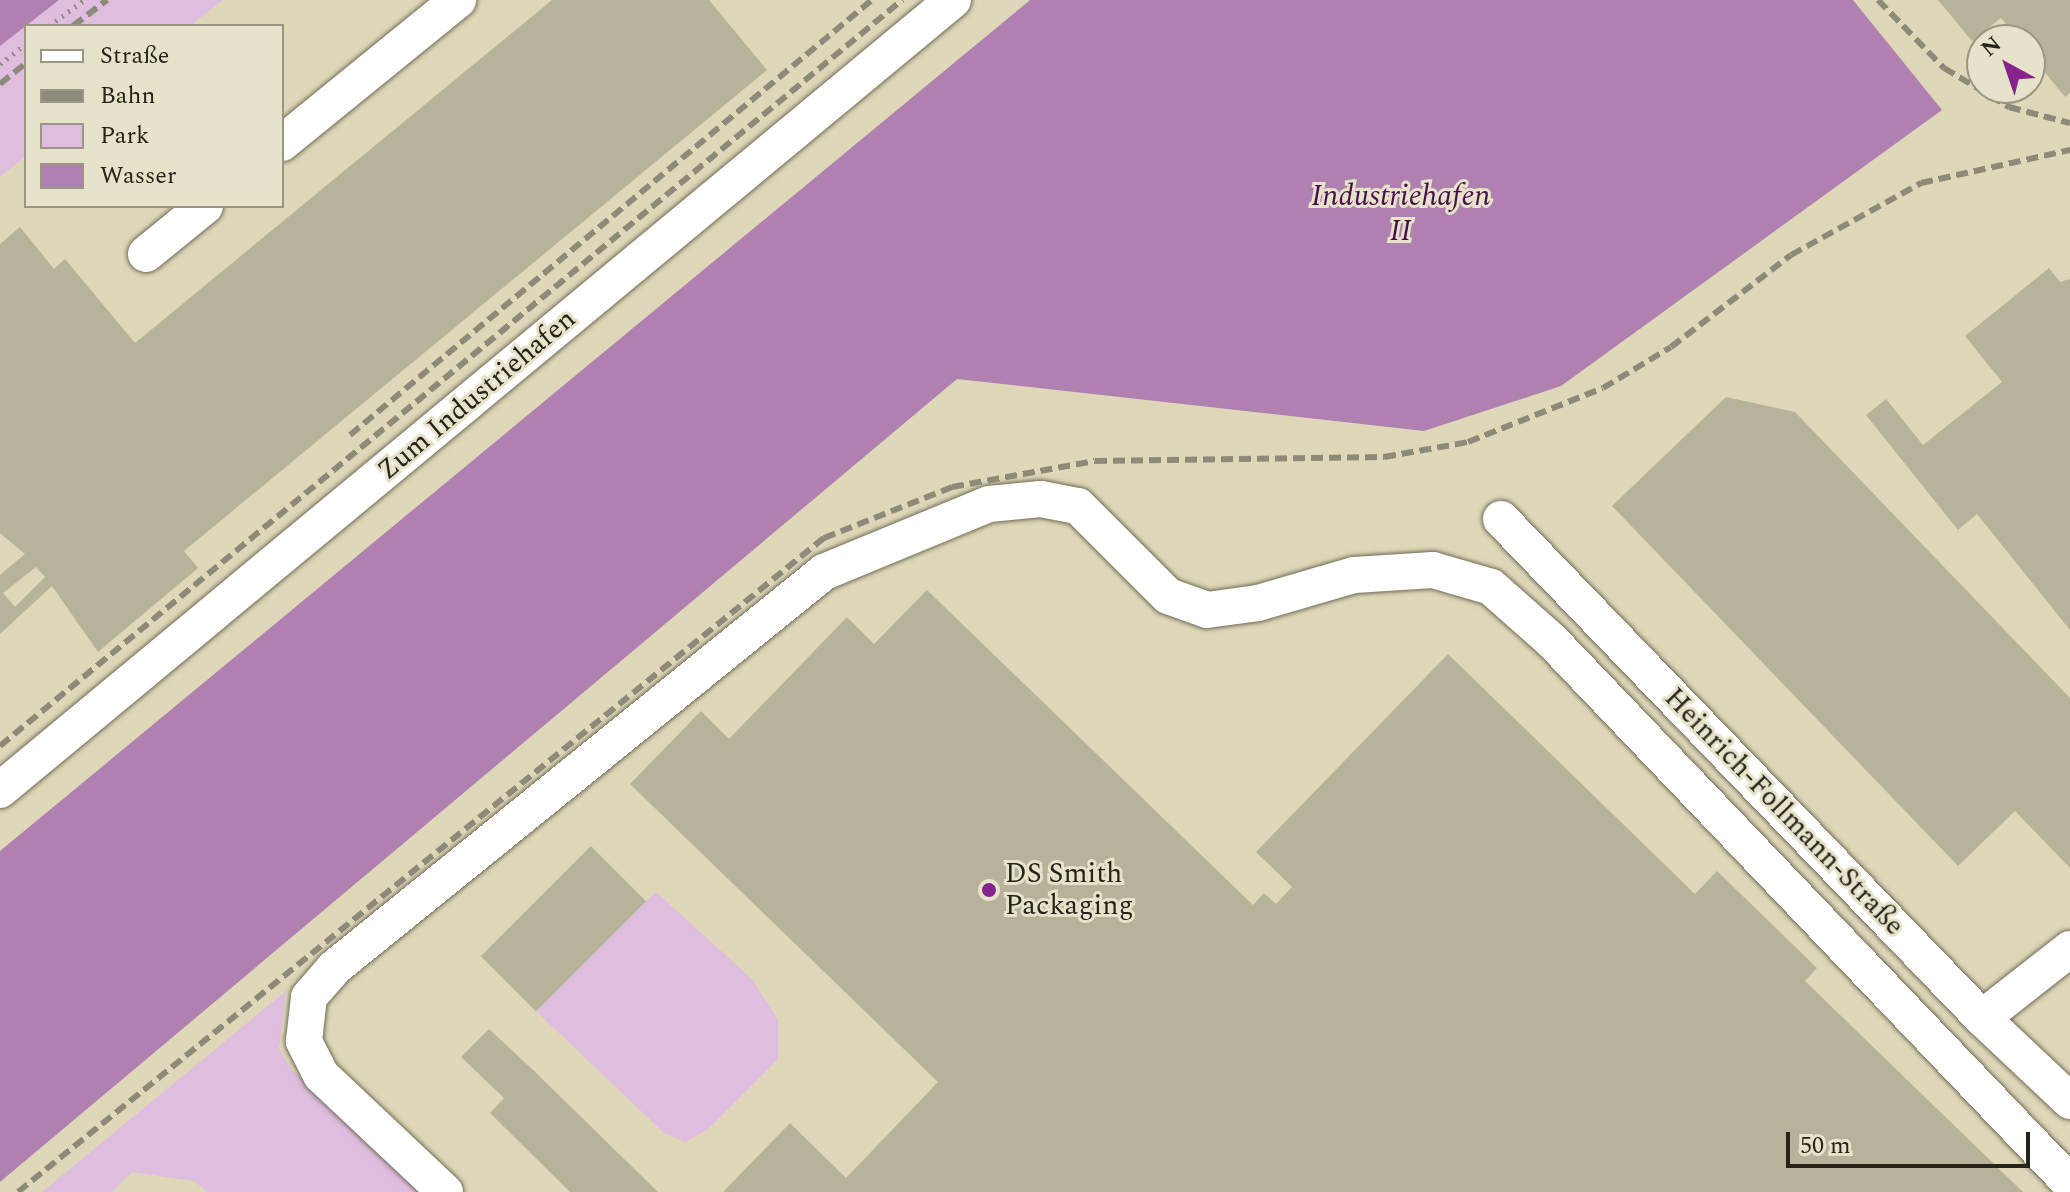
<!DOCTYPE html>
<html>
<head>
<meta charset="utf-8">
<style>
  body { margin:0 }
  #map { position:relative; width:2070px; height:1192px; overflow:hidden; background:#e7e2ca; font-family:Spectral,serif }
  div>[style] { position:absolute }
  .built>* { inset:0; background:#ded7b8 }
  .green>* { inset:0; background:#debddf }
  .water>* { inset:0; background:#af80b0 }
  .building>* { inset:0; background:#b7b39b; transform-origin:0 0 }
  .path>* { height:5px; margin-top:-2.5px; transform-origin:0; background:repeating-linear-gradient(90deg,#928f7d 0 2px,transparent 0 8px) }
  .roads { filter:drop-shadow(0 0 2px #716c57) drop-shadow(0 0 2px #716c57) }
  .minor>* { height:36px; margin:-18px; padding:0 18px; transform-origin:18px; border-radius:18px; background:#fff }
  .rail>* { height:6px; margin-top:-3px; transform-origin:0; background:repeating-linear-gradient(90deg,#8e8a79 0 12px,transparent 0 18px) }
  .dots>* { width:22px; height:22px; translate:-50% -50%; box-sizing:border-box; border:4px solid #e7e2ca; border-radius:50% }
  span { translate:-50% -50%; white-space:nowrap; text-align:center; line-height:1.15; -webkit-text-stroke:6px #e7e2ca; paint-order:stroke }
  .street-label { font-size:28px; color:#25231a }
  .poi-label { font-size:28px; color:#25231a }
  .left { translate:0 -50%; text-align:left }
  .water-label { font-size:30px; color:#490f4c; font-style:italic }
  .legend { position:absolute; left:24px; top:24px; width:260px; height:184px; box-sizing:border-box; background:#e7e2ca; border:2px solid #999684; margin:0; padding:10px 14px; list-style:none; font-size:24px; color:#25231a }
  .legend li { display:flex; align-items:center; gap:16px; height:40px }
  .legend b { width:40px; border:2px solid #999684 }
  .north { position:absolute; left:1966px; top:24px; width:80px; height:80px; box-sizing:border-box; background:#e7e2ca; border:2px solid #999684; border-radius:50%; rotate:320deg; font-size:22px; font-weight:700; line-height:32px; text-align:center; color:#25231a }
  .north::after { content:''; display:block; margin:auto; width:28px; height:36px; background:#86238c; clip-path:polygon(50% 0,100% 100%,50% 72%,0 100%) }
  .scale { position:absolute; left:1786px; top:1132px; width:244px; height:36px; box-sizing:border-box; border:4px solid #25231a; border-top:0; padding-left:10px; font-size:24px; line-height:28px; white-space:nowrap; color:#25231a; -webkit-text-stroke:6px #e7e2ca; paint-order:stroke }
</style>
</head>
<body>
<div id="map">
  <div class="built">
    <div style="clip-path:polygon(223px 0,1030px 0,0 851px,0 177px,26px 156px,26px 206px,282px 206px,282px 26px,190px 26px)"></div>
    <div style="clip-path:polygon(evenodd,1853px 0,2070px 0,2070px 1192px,0 1192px,0 1182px,957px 379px,1424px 431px,1941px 110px,1853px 0,1982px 40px,2030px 40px,2030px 88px,1982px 88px,1982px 40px)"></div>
  </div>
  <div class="green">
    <div style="clip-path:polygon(56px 0,223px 0,190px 26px,26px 26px,26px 156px,0 177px,0 44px)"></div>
    <div style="clip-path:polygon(656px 892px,752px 979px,778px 1020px,778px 1059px,707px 1130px,685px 1142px,663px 1132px,536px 1011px)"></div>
    <div style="clip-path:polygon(286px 991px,279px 1048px,291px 1069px,421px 1192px,208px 1192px,194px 1181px,132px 1172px,112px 1192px,42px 1192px)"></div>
  </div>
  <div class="water">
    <div style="clip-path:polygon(0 0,59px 0,0 46px)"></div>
    <div style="clip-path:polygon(1030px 0,1853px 0,1942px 110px,1561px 386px,1424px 431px,957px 379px,0 1182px,0 851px)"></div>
  </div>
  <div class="building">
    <div style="clip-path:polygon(evenodd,552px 0,709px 0,767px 70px,184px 551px,198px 568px,98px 652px,52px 586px,0 634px,0 575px,25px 554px,0 533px,0 244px,20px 227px,54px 269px,65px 259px,135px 343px,552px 0,36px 567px,45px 577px,15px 607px,3px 593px,36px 567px)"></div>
    <div style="clip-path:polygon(1938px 0,2070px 0,2070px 93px,2065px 97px,2030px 54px,2030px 40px,2019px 40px,2001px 18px,1972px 41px)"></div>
    <div style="clip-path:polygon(2049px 268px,2060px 282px,2070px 279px,2070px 630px,1977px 514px,1958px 530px,1866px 415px,1886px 399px,1923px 445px,2002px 382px,1965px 336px)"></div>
    <div style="clip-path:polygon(1726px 397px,1795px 412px,2070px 698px,2070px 868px,2015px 811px,1958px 866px,1612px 506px)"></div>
    <div style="clip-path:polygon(927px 590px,1253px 905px,1264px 893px,1276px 904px,1292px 887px,1256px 852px,1448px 654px,1695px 894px,1717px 871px,1817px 968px,1805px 981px,2023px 1192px,723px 1192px,790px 1123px,846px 1178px,938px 1082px,630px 784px,701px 711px,729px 739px,847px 617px,874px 644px)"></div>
    <div style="left:591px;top:846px;width:78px;height:156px;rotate:45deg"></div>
    <div style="clip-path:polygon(489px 1029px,532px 1069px,658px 1192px,570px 1192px,490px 1113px,504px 1098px,461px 1057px)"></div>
  </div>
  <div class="path">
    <div style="left:49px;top:26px;width:44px;rotate:-36.6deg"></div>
    <div style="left:0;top:64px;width:33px;rotate:-38deg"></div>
  </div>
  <div class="roads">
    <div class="minor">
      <div style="left:282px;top:143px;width:227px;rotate:-39.1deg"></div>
      <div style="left:146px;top:254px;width:76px;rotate:-39.1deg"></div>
      <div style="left:1501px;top:519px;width:693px;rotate:46.05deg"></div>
      <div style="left:1982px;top:1018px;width:121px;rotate:43.3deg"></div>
      <div style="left:0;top:790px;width:1238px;rotate:-39.66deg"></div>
      <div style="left:1982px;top:1018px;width:112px;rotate:-38.1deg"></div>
      <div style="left:445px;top:1192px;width:170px;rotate:-136.7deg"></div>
      <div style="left:321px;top:1075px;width:38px;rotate:-117deg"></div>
      <div style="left:304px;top:1041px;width:44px;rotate:-83.5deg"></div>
      <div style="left:309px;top:997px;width:38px;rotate:-49deg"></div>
      <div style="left:334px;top:968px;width:630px;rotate:-38.94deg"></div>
      <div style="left:824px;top:572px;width:178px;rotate:-22.4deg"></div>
      <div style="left:989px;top:504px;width:52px;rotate:-5.5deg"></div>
      <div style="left:1041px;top:499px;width:38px;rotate:11deg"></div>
      <div style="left:1078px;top:506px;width:127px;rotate:45deg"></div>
      <div style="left:1168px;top:596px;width:41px;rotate:19.7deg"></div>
      <div style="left:1207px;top:610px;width:51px;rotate:-7.8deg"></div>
      <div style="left:1258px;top:603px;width:100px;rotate:-16.3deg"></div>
      <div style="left:1354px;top:575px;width:79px;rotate:-3.6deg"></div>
      <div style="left:1433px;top:570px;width:60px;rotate:16.3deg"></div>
      <div style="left:1491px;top:587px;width:81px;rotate:41.5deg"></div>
      <div style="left:1552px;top:641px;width:750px;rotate:46.3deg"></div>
    </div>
  </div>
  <div class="rail">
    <div style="left:1878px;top:0;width:95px;rotate:45.9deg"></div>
    <div style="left:1944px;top:68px;width:76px;rotate:31deg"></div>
    <div style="left:2009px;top:107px;width:63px;rotate:14.7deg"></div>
    <div style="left:73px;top:26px;width:43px;rotate:-37.4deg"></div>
    <div style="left:0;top:84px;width:33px;rotate:-39deg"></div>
    <div style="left:350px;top:435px;width:679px;rotate:-39.81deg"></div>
    <div style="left:0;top:746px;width:1171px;rotate:-39.59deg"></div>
    <div style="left:18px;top:1192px;width:1038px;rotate:-39.06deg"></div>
    <div style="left:824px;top:538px;width:138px;rotate:-21.7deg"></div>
    <div style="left:952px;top:487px;width:145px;rotate:-10.3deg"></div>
    <div style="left:1095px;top:461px;width:289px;rotate:-0.8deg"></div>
    <div style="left:1384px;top:457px;width:85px;rotate:-10.1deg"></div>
    <div style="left:1468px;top:442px;width:145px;rotate:-21.8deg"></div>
    <div style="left:1603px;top:388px;width:79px;rotate:-31.1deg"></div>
    <div style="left:1671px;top:347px;width:151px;rotate:-37.5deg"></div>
    <div style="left:1791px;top:255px;width:149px;rotate:-29deg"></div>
    <div style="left:1921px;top:183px;width:153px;rotate:-12.5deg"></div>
  </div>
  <div class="dots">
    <div style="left:989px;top:890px;background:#86238c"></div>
  </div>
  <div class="street-label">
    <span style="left:477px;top:395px;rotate:-40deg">Zum Industriehafen</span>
    <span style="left:1784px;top:812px;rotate:46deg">Heinrich-Follmann-Straße</span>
  </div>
  <div class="poi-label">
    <span class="left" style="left:1005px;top:890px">DS Smith<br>Packaging</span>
  </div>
  <div class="water-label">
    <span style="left:1401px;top:213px">Industriehafen<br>II</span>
  </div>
  <ul class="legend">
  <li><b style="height:10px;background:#fff"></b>Straße</li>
  <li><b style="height:10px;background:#8e8a79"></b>Bahn</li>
  <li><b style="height:22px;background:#debddf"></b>Park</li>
  <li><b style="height:22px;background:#af80b0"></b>Wasser</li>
  </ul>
  <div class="north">N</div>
  <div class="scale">50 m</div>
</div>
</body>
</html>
